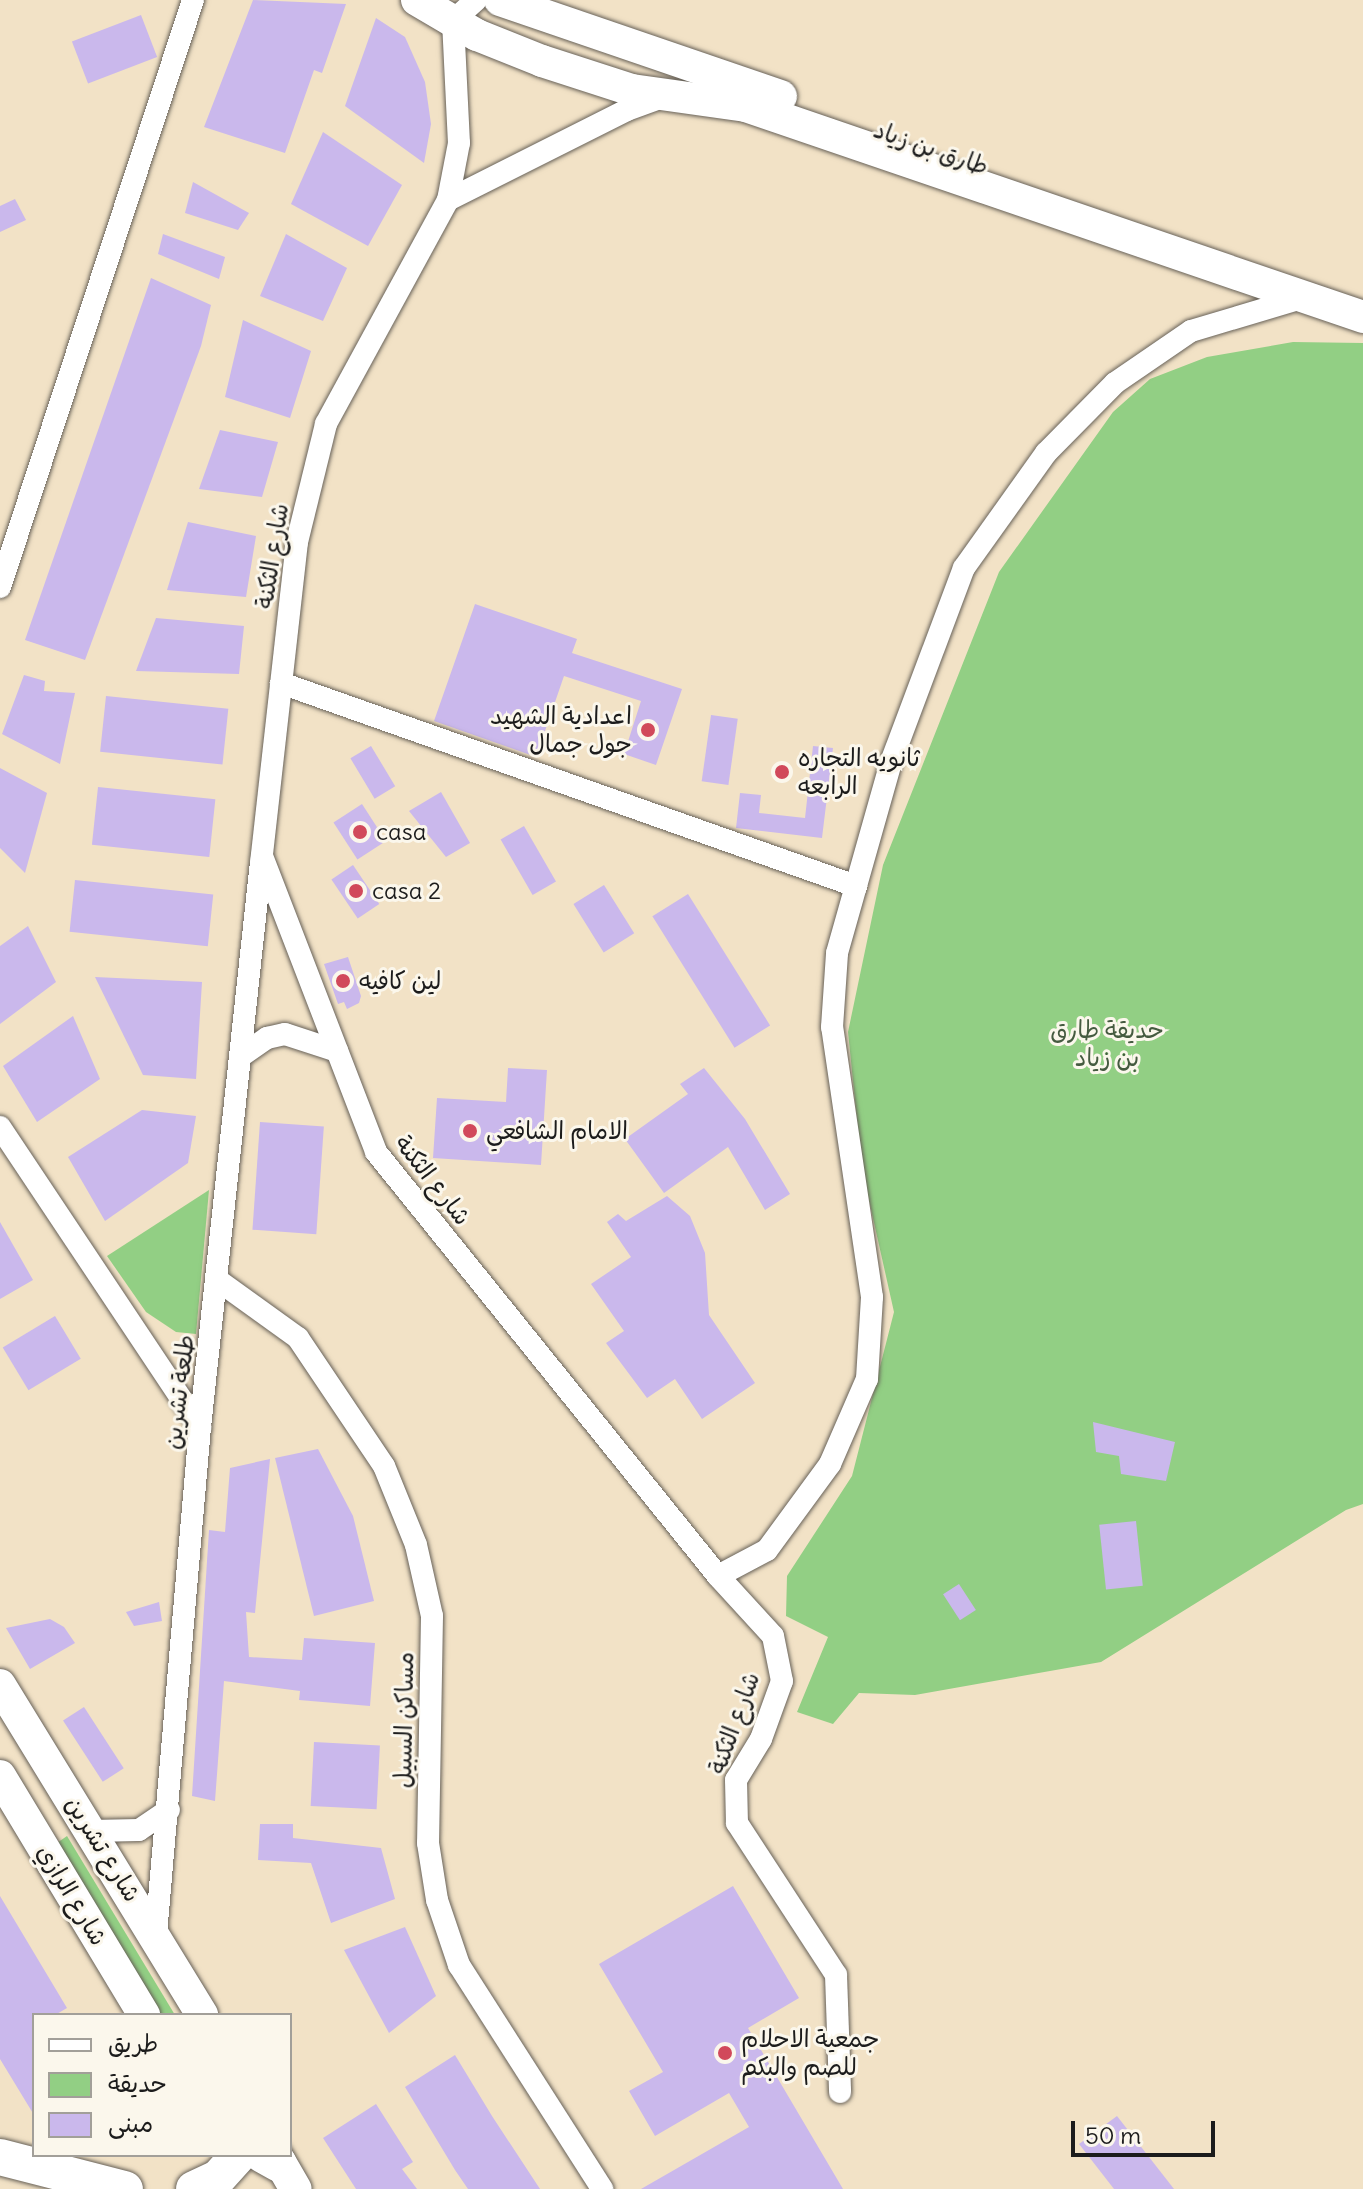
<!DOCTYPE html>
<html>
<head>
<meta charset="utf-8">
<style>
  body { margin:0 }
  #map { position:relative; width:1363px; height:2189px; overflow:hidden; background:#f2e2c6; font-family:Delius,"Playpen Sans Arabic",sans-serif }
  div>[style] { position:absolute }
  .green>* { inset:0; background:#92cf84 }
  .building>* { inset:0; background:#cab8ec; transform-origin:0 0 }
  .roads { filter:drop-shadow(0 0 2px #676158) drop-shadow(0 0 2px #676158) }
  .street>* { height:22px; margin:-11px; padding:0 11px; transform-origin:11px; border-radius:11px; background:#fff }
  .secondary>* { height:32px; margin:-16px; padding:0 16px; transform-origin:16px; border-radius:16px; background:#fff }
  .primary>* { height:36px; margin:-18px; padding:0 18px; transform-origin:18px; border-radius:18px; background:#fff }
  .dots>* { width:22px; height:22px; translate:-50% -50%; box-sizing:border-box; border:4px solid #fbf7ec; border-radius:50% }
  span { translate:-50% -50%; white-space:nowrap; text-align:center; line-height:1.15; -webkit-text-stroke:6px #fbf7ec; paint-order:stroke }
  .street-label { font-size:24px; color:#1c1c1c }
  .poi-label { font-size:24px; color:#1c1c1c }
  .right { translate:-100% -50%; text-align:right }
  .left { translate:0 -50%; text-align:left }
  .park-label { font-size:24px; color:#455b40 }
  .legend { position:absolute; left:32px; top:2013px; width:260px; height:144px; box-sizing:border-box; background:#fbf7ec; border:2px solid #a29f99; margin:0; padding:10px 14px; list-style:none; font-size:24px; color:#1c1c1c }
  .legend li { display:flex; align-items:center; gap:16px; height:40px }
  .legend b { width:40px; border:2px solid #a29f99 }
  .scale { position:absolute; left:1071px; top:2121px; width:144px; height:36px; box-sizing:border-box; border:4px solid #1c1c1c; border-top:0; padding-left:10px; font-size:24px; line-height:28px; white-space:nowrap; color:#1c1c1c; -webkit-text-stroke:6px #fbf7ec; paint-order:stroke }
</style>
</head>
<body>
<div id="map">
  <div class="green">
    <div style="clip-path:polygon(1293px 342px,1363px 343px,1363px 1504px,1346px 1510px,1101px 1662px,915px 1695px,859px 1693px,833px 1724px,797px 1712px,828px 1637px,786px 1616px,787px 1576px,852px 1476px,894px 1312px,862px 1169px,848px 1032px,883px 865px,999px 572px,1113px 412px,1150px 379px,1207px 357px)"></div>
    <div style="clip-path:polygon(209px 1190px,196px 1334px,176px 1332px,146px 1312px,107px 1256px)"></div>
    <div style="clip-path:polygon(67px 1836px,175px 2015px,159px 2015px,54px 1845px)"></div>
  </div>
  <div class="building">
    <div style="clip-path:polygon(253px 0,346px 4px,322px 73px,314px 70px,285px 153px,204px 127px)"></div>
    <div style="left:141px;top:15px;width:45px;height:74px;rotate:69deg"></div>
    <div style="clip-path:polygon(376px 18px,405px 37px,425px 82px,431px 124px,424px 163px,345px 106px)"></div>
    <div style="clip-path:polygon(323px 132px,402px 185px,368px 246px,291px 204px)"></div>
    <div style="clip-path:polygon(193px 182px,249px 213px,238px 230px,185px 213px)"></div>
    <div style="clip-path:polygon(15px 199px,26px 220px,0 232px,0 206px)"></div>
    <div style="clip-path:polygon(163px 234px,225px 257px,219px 279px,158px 254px)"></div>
    <div style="clip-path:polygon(286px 234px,347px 268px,323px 321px,260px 296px)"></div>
    <div style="clip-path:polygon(151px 278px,211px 305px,201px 346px,85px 660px,25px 640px)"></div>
    <div style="clip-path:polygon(243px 320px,311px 351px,290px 418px,225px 397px)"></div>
    <div style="clip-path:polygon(220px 430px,278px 442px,262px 497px,199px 489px)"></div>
    <div style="clip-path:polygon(188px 522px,256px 536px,246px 597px,167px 590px)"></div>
    <div style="clip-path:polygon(475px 604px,577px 639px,572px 653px,682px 689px,656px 765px,624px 754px,641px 701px,564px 676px,536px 757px,434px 721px)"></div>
    <div style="clip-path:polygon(156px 618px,244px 626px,239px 674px,136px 671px)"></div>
    <div style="clip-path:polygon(24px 675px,45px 681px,44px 691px,75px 693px,60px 764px,2px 734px)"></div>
    <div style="left:106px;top:696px;width:123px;height:56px;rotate:6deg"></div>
    <div style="left:711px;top:715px;width:27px;height:67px;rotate:8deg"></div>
    <div style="left:371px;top:746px;width:47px;height:24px;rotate:59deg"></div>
    <div style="clip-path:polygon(813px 746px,833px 748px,822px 838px,736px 828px,740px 793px,761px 795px,759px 813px,805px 818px)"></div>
    <div style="clip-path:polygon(0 768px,47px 793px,25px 873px,0 848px)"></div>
    <div style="left:98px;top:787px;width:118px;height:58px;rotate:6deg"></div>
    <div style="clip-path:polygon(441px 792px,470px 843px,446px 857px,409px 811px)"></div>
    <div style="left:362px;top:804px;width:44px;height:34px;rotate:57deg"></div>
    <div style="left:524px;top:826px;width:64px;height:27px;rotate:60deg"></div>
    <div style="left:353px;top:865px;width:47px;height:26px;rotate:56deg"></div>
    <div style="left:75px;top:880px;width:139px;height:52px;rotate:6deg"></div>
    <div style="left:604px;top:885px;width:57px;height:36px;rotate:58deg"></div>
    <div style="left:688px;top:894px;width:155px;height:42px;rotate:58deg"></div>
    <div style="clip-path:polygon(28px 926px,56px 982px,0 1024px,0 946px)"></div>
    <div style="clip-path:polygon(348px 957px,361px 996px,359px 1003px,347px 1009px,344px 1002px,338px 1004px,324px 964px)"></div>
    <div style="clip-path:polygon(95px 977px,202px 982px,196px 1079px,143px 1075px)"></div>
    <div style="clip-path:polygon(73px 1016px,100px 1079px,37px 1122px,3px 1066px)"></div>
    <div style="clip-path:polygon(508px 1068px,547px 1070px,541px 1165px,433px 1158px,437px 1098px,506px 1102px)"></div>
    <div style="clip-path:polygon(704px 1068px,745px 1119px,790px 1194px,765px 1210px,728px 1147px,664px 1193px,625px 1139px,688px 1094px,680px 1084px)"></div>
    <div style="clip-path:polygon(142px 1110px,196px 1116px,188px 1163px,105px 1221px,68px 1157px)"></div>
    <div style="left:260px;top:1122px;width:64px;height:108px;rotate:4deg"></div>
    <div style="clip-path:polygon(667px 1196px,690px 1216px,705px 1253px,709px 1315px,755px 1383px,702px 1419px,675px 1379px,647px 1398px,606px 1343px,624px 1331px,591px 1284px,631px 1257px,607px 1222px,618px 1214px,626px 1221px)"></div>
    <div style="clip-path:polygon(0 1222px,33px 1280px,0 1299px)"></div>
    <div style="left:55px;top:1316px;width:50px;height:61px;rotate:59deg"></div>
    <div style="clip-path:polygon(1093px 1422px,1175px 1442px,1166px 1481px,1121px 1474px,1119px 1456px,1096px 1452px)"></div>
    <div style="clip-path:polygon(318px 1449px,353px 1516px,374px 1601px,314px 1616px,275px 1458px)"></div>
    <div style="clip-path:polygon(270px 1459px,255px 1613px,246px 1612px,249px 1657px,302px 1660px,304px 1638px,375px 1643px,370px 1706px,299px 1700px,300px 1691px,224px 1681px,215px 1801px,192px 1796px,209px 1530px,225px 1532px,230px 1468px)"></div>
    <div style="left:1136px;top:1521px;width:65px;height:37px;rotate:84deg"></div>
    <div style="left:959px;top:1584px;width:31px;height:19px;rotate:57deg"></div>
    <div style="clip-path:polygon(159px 1602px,162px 1621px,134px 1626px,126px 1612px)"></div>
    <div style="clip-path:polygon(50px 1619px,64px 1627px,75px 1643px,30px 1669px,6px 1628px)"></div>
    <div style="left:84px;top:1707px;width:73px;height:25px;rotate:57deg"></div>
    <div style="left:314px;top:1742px;width:66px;height:64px;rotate:3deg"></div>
    <div style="clip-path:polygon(260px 1824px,293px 1824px,293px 1838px,381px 1848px,395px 1899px,331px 1923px,311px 1863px,258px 1860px)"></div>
    <div style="clip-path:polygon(733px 1886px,799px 1998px,748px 2028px,843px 2189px,641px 2189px,749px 2127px,729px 2093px,655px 2136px,629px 2091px,663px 2072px,599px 1964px)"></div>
    <div style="clip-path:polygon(0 1896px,67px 2008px,55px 2015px,34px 2015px,34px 2115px,0 2059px)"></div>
    <div style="clip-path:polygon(405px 1927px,436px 1996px,389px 2033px,344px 1950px)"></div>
    <div style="clip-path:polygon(455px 2055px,492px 2116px,540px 2189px,468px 2189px,455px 2170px,405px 2087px)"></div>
    <div style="clip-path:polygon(376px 2104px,413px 2162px,402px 2169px,417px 2189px,356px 2189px,323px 2138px)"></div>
    <div style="clip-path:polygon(1117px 2116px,1174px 2189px,1114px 2189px,1079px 2144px)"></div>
  </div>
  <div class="roads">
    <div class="street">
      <div style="left:476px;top:0;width:31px;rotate:138deg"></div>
      <div style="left:453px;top:21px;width:122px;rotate:87.2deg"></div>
      <div style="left:459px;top:143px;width:58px;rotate:100.9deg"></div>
      <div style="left:448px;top:200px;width:255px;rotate:118.6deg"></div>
      <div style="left:326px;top:424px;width:122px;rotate:103.8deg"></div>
      <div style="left:297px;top:542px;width:316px;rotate:96.4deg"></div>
      <div style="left:262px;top:856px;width:317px;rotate:68.9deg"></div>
      <div style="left:376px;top:1152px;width:545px;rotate:51.11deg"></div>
      <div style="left:718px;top:1576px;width:81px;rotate:47.5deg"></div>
      <div style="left:773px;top:1636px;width:46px;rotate:78.7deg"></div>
      <div style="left:782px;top:1681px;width:62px;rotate:109.9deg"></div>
      <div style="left:761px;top:1739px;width:48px;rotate:121.4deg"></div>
      <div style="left:736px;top:1780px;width:43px;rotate:88.7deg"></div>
      <div style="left:737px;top:1823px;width:181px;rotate:56.9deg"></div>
      <div style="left:836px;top:1975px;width:117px;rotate:88deg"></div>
      <div style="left:448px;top:200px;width:200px;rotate:-26.7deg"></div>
      <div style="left:627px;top:110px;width:38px;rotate:-20deg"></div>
      <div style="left:0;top:587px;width:618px;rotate:-71.8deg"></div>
      <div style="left:281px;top:683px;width:610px;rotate:19.45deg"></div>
      <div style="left:241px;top:1056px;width:32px;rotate:-35deg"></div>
      <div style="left:267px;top:1038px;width:18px;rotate:-13deg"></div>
      <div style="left:285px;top:1034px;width:55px;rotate:18.1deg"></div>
      <div style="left:0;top:1127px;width:361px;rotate:56.3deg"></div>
      <div style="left:219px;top:1281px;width:97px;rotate:35.8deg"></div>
      <div style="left:298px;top:1338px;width:154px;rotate:56.1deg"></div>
      <div style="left:384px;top:1466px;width:85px;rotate:67.9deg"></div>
      <div style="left:416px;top:1545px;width:73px;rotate:77.3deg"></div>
      <div style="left:432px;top:1616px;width:227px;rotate:91deg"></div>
      <div style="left:428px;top:1843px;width:58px;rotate:81deg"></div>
      <div style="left:437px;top:1900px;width:69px;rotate:71.3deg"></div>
      <div style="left:459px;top:1965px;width:266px;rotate:57.4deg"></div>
      <div style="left:718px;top:1576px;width:55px;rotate:-28deg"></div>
      <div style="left:767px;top:1550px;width:107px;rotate:-53.8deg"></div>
      <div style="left:830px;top:1464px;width:93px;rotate:-66.5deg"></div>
      <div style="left:867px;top:1379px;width:82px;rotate:-86.5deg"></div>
      <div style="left:872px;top:1297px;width:273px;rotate:-98.4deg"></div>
      <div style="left:832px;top:1027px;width:74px;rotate:-86.1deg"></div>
      <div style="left:837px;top:953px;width:198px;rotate:-74.2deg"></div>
      <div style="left:891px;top:762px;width:207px;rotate:-69.4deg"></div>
      <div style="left:964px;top:568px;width:141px;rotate:-54.5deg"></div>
      <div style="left:1046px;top:453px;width:98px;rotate:-45.4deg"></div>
      <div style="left:1115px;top:383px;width:92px;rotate:-34.4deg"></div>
      <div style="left:1191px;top:331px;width:119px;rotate:-16.6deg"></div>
      <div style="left:91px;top:1831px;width:48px;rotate:-1.2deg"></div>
      <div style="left:139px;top:1830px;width:36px;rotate:-34deg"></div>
      <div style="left:156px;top:1934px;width:509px;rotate:-85.04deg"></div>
      <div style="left:200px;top:1427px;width:568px;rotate:-83.84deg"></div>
    </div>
    <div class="secondary">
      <div style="left:417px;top:0;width:69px;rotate:30.3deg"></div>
      <div style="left:477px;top:35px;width:70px;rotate:21.8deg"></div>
      <div style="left:542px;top:61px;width:95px;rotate:17.9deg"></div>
      <div style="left:632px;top:90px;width:115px;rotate:8deg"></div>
      <div style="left:746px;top:106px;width:652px;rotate:18.88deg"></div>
      <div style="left:500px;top:0;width:297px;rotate:18.9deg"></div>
      <div style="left:0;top:1685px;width:387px;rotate:58.5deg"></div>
      <div style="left:0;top:1776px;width:279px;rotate:58.9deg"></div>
      <div style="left:276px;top:2155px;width:39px;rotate:60deg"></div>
    </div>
    <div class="primary">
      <div style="left:263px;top:2155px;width:18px;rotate:29deg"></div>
      <div style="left:0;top:2157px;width:129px;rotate:14.4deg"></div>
      <div style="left:194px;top:2189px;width:26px;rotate:-25deg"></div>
      <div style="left:218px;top:2178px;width:31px;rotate:-48deg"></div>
    </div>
  </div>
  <div class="dots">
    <div style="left:648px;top:730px;background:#d1495b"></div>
    <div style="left:782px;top:772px;background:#d1495b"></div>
    <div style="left:360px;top:832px;background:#d1495b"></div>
    <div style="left:356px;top:891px;background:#d1495b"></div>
    <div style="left:343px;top:981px;background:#d1495b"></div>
    <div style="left:470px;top:1131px;background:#d1495b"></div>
    <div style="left:725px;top:2053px;background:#d1495b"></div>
  </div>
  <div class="street-label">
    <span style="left:931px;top:148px;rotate:19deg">طارق بن زياد</span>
    <span style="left:272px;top:556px;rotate:-81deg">شارع الثكنة</span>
    <span style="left:433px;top:1180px;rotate:52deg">شارع الثكنة</span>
    <span style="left:179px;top:1392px;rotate:-83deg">طلعة تشرين</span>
    <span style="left:404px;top:1720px;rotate:-89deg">مساكن السبيل</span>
    <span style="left:734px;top:1723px;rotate:-70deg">شارع الثكنة</span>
    <span style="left:103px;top:1849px;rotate:58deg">شارع تشرين</span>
    <span style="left:72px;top:1895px;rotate:59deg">شارع الرازي</span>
  </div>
  <div class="poi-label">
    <span class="right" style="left:632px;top:730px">اعدادية الشهيد<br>جول جمال</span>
    <span class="left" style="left:798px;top:772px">ثانويه التجاره<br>الرابعه</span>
    <span class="left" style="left:376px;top:832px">casa</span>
    <span class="left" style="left:372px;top:891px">casa 2</span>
    <span class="left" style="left:359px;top:981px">لين كافيه</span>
    <span class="left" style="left:486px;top:1131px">الامام الشافعي</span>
    <span class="left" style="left:741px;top:2053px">جمعية الاحلام<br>للصم والبكم</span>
  </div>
  <div class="park-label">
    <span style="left:1107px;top:1044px">حديقة طارق<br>بن زياد</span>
  </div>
  <ul class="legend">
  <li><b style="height:10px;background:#fff"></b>طريق</li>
  <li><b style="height:22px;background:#92cf84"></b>حديقة</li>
  <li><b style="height:22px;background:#cab8ec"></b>مبنى</li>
  </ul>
  <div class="scale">50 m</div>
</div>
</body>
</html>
